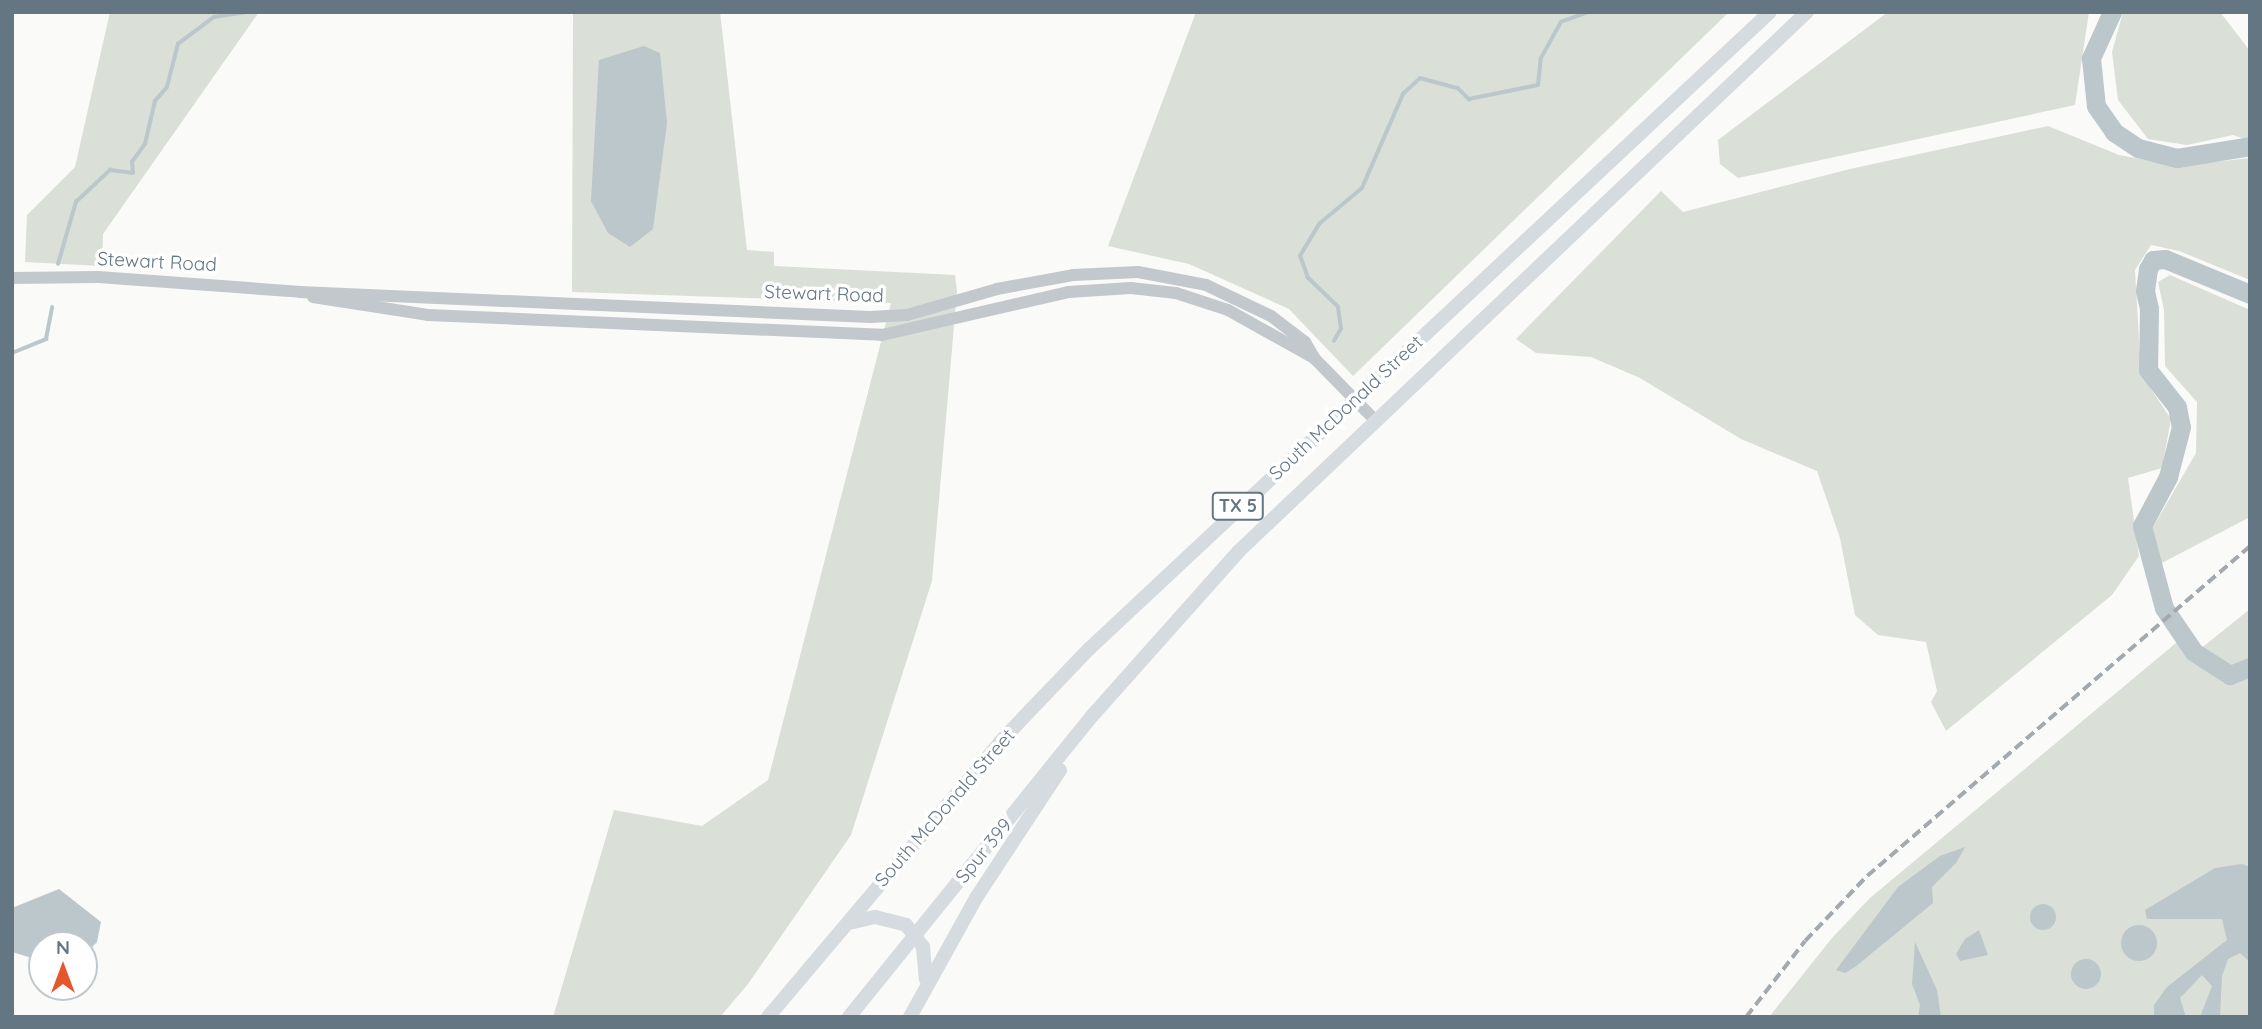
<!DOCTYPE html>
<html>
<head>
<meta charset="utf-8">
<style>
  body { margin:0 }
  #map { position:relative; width:2262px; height:1029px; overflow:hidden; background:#fafaf8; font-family:Quicksand,sans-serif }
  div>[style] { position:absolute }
  .green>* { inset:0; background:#dadfd7 }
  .water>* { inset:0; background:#bbc7cb }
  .round { border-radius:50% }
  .stream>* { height:3.5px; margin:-1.75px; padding:0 1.75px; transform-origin:1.75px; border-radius:1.75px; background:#bbc7cb }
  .river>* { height:19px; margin:-9.5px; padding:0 9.5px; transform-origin:9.5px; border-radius:9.5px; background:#bbc7cb }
  .minor>* { height:12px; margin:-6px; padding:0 6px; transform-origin:6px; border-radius:6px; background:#c3c8cc }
  .major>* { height:14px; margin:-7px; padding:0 7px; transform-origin:7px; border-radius:7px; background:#d6dbdf }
  .rail>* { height:3.5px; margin-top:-1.75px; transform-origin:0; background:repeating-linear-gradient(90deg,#a2aab0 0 10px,transparent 0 15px) }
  span { translate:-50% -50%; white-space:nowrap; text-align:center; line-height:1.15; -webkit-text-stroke:7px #fff; paint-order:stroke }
  .shield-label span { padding:2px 5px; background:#fff; border:2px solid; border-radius:5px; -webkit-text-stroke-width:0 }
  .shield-label { font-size:18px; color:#657683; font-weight:700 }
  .street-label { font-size:19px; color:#657683 }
  .frame { position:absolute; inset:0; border:14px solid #657683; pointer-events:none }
  .north { position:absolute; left:28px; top:931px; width:70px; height:70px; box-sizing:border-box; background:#fff; border:2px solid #c1c8cd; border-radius:50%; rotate:0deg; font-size:19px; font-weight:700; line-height:28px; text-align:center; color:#657683 }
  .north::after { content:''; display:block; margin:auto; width:24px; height:32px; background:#e4572e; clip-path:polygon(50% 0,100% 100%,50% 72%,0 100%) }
</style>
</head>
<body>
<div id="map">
  <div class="green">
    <div style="clip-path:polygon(110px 12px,259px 12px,103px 234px,102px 266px,25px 262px,27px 215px,75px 167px)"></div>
    <div style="clip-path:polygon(573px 12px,720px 12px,747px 250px,774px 252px,774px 266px,955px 275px,957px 291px,932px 581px,851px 835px,748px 984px,720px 1017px,553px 1017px,614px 810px,702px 826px,768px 780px,891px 303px,572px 292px)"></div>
    <div style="clip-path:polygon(1196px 12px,1729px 12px,1353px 376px,1289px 309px,1189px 264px,1108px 246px)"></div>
    <div style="clip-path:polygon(1888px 12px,2089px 12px,2075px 105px,1738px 178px,1720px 164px,1718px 140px)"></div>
    <div style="clip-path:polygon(2123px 12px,2220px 12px,2250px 51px,2250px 141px,2233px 135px,2187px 145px,2148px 139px,2118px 100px,2112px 52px)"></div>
    <div style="clip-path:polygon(2048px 126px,2119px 155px,2178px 166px,2250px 158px,2250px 280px,2179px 251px,2151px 245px,2135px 270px,2141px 374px,2171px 419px,2162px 468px,2128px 478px,2139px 556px,2112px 595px,1946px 731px,1931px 702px,1937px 691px,1926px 642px,1878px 635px,1855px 615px,1840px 538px,1817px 471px,1741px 439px,1640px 378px,1591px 357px,1536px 353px,1516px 339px,1661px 191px,1683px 212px,1850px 169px)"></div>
    <div style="clip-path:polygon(2170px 275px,2250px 310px,2250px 517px,2158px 565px,2152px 529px,2196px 453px,2197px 402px,2165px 366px,2164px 310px,2158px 282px)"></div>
    <div style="clip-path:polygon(2250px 609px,2250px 1017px,1769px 1017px,1832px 938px,1870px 898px,2182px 638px,2194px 654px)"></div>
  </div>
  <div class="water">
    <div style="clip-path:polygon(644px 46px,660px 53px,667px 123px,653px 229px,630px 247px,608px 233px,591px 201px,599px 60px)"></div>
    <div style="clip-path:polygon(1965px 847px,1956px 863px,1932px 887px,1933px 903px,1855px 967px,1845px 973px,1836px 970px,1898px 887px,1940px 856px)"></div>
    <div style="clip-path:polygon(2242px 864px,2250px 867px,2250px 1017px,2249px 961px,2240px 953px,2228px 959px,2222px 976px,2220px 1017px,2200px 1017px,2212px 986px,2202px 975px,2180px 998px,2186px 1017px,2154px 1017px,2154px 1005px,2167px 987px,2227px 940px,2222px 919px,2147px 919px,2145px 910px,2215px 868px)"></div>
    <div style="clip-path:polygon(59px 889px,101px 922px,97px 942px,84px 955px,84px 945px,42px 945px,42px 961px,12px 952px,12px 908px)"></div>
    <div class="round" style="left:2030px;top:904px;width:26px;height:26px"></div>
    <div class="round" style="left:2121px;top:925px;width:36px;height:36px"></div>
    <div style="clip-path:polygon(1979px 930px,1988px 955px,1960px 961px,1956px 954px,1965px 939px)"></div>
    <div style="clip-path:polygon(1915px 942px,1937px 990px,1941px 1017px,1918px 1017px,1920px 1005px,1912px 984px)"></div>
    <div class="round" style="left:2071px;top:959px;width:30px;height:30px"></div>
  </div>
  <div class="stream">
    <div style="left:58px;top:264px;width:65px;rotate:-73.8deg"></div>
    <div style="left:76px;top:202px;width:47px;rotate:-43.3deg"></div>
    <div style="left:110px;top:170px;width:23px;rotate:7deg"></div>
    <div style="left:133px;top:173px;width:11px;rotate:-95deg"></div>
    <div style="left:132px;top:162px;width:22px;rotate:-54deg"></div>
    <div style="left:145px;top:144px;width:44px;rotate:-76.9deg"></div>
    <div style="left:155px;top:101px;width:18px;rotate:-49deg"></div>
    <div style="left:167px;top:87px;width:44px;rotate:-75.7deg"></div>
    <div style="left:178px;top:44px;width:45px;rotate:-36.9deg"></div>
    <div style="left:214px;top:17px;width:32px;rotate:-9deg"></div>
    <div style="left:1334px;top:341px;width:14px;rotate:-60deg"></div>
    <div style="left:1341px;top:329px;width:22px;rotate:-98deg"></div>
    <div style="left:1338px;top:307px;width:42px;rotate:-136deg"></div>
    <div style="left:1308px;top:278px;width:23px;rotate:-110deg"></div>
    <div style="left:1300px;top:256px;width:37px;rotate:-59deg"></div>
    <div style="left:1319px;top:224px;width:56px;rotate:-39.9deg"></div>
    <div style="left:1362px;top:188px;width:103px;rotate:-66.4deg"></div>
    <div style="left:1403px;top:94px;width:23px;rotate:-43deg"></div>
    <div style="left:1420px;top:78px;width:39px;rotate:15deg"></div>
    <div style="left:1458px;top:88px;width:16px;rotate:45deg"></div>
    <div style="left:1469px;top:99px;width:70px;rotate:-11.5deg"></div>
    <div style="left:1538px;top:85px;width:27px;rotate:-84deg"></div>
    <div style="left:1541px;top:58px;width:41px;rotate:-60.9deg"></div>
    <div style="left:1561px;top:22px;width:29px;rotate:-20deg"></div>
    <div style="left:12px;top:353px;width:37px;rotate:-22deg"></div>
    <div style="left:46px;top:339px;width:32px;rotate:-79deg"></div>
  </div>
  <div class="river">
    <div style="left:2112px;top:12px;width:51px;rotate:114.5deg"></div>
    <div style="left:2091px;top:58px;width:48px;rotate:84.1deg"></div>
    <div style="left:2096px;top:106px;width:32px;rotate:55deg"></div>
    <div style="left:2114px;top:132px;width:29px;rotate:34deg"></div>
    <div style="left:2138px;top:148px;width:40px;rotate:14.4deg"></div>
    <div style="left:2177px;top:158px;width:74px;rotate:-9.3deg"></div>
    <div style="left:2250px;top:294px;width:92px;rotate:-157.6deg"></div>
    <div style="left:2165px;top:259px;width:12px;rotate:175deg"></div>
    <div style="left:2153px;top:260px;width:10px;rotate:119deg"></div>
    <div style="left:2148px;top:269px;width:22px;rotate:98deg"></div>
    <div style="left:2145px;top:291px;width:18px;rotate:77deg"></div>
    <div style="left:2149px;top:309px;width:61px;rotate:90.9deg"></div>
    <div style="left:2148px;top:370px;width:47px;rotate:51.9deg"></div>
    <div style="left:2177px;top:407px;width:20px;rotate:79deg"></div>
    <div style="left:2181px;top:427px;width:52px;rotate:104.6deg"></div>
    <div style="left:2168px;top:477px;width:55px;rotate:118deg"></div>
    <div style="left:2142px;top:526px;width:85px;rotate:75deg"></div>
    <div style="left:2164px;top:608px;width:53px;rotate:55.7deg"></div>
    <div style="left:2194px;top:652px;width:43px;rotate:32.6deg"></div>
    <div style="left:2230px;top:675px;width:22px;rotate:-22deg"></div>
  </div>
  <div class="minor">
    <div style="left:12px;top:278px;width:86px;rotate:-0.7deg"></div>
    <div style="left:98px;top:277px;width:203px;rotate:4.2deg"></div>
    <div style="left:300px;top:292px;width:571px;rotate:2.51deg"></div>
    <div style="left:870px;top:317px;width:37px;rotate:-3deg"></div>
    <div style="left:907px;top:315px;width:94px;rotate:-16.1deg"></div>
    <div style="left:997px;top:289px;width:77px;rotate:-10.4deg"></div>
    <div style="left:1073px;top:275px;width:65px;rotate:-2.6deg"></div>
    <div style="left:1138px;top:272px;width:69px;rotate:10.8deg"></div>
    <div style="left:1206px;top:285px;width:72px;rotate:25.5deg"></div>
    <div style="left:1271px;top:316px;width:43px;rotate:37.4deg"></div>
    <div style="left:1305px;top:342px;width:20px;rotate:60deg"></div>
    <div style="left:1315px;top:359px;width:86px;rotate:45.5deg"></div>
    <div style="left:313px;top:297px;width:116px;rotate:8.9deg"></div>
    <div style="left:428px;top:315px;width:454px;rotate:2.5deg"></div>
    <div style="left:882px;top:335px;width:191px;rotate:-13deg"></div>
    <div style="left:1068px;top:292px;width:63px;rotate:-3.6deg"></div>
    <div style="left:1131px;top:288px;width:45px;rotate:6.3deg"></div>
    <div style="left:1176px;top:293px;width:55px;rotate:18.1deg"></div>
    <div style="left:1228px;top:310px;width:98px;rotate:29.2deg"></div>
  </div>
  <div class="major">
    <div style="left:849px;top:923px;width:27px;rotate:-13deg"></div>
    <div style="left:875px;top:917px;width:32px;rotate:14deg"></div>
    <div style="left:906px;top:925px;width:28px;rotate:52deg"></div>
    <div style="left:923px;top:947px;width:32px;rotate:85deg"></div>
    <div style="left:768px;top:1017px;width:360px;rotate:-49.8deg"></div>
    <div style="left:1000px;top:742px;width:129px;rotate:-46.3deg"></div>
    <div style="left:1089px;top:649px;width:932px;rotate:-43.09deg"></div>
    <div style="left:849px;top:1017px;width:387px;rotate:-51.1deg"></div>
    <div style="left:1092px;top:716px;width:221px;rotate:-48.3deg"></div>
    <div style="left:1239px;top:551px;width:783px;rotate:-43.5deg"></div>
    <div style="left:910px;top:1017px;width:136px;rotate:-61deg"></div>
    <div style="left:976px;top:898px;width:153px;rotate:-56.7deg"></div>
  </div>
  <div class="rail">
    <div style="left:1746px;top:1017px;width:96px;rotate:-52.2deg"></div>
    <div style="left:1805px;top:941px;width:90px;rotate:-46.4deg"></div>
    <div style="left:1867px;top:876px;width:506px;rotate:-40.75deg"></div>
  </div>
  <div class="shield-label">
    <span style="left:1238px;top:506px">TX 5</span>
  </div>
  <div class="street-label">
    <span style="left:157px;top:262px;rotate:3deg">Stewart Road</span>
    <span style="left:824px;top:294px;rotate:2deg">Stewart Road</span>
    <span style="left:1346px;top:408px;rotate:-43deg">South McDonald Street</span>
    <span style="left:945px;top:808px;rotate:-49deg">South McDonald Street</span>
    <span style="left:984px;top:851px;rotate:-51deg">Spur 399</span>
  </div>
  <div class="frame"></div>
  <div class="north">N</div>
</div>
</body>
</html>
